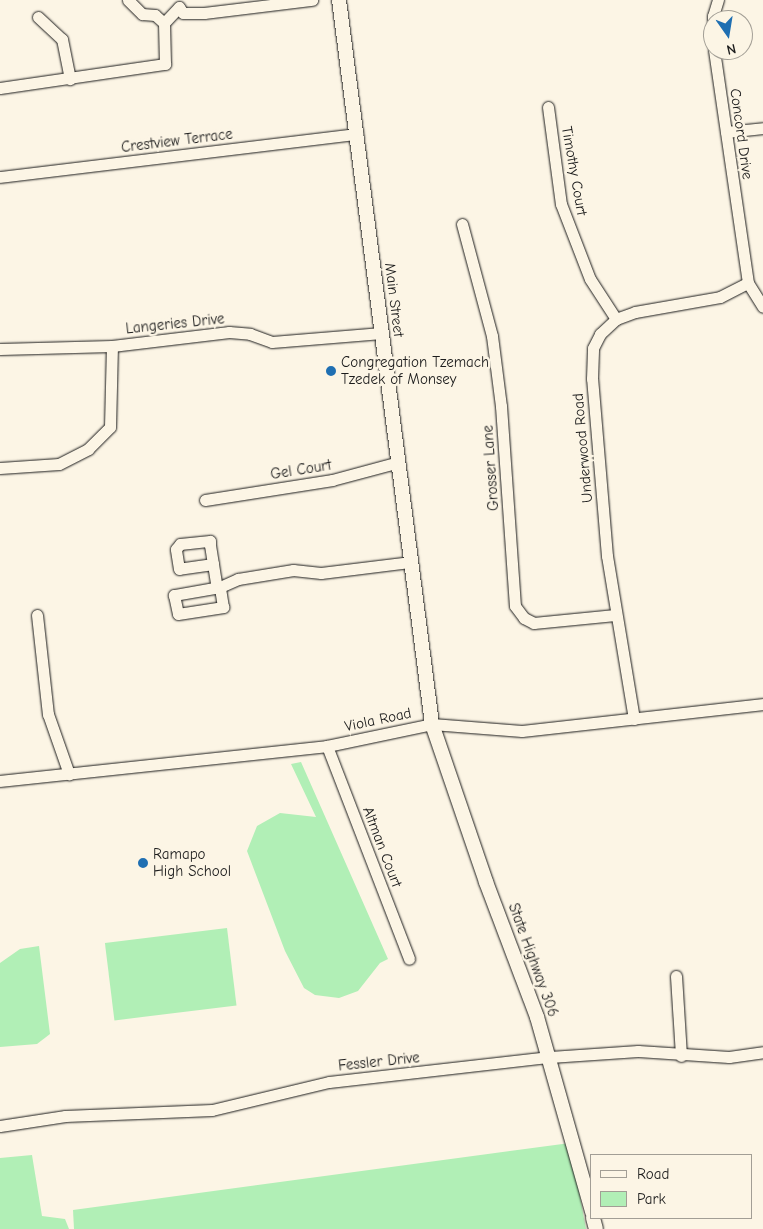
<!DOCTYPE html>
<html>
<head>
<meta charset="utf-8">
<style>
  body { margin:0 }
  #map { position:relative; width:763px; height:1229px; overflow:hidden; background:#fcf5e5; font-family:"Comic Neue",sans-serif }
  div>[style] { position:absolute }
  .green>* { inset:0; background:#b1efb6; transform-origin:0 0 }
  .roads { filter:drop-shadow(0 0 1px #1c1c1c) drop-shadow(0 0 1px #1c1c1c) }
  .minor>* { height:11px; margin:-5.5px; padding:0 5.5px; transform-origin:5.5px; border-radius:5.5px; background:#fcf5e5 }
  .major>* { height:14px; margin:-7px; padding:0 7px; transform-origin:7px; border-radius:7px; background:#fcf5e5 }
  .dots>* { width:14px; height:14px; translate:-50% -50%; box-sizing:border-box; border:2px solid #fcf5e5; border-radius:50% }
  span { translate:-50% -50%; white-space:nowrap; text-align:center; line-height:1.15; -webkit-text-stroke:5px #fcf5e5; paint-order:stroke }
  .street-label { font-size:15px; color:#1c1c1c }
  .poi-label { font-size:15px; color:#1c1c1c }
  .left { translate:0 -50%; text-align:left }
  .legend { position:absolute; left:590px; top:1154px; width:162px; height:65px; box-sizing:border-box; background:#fcf5e5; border:1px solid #a29e95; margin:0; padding:6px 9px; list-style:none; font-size:15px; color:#1c1c1c }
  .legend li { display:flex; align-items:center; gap:10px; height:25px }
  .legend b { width:25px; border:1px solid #a29e95 }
  .north { position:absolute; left:703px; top:10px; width:50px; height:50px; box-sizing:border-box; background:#fcf5e5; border:1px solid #a29e95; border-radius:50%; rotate:167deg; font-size:14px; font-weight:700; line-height:20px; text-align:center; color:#1c1c1c }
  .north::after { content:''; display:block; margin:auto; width:18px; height:22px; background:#1f6fb2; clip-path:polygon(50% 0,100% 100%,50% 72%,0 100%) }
</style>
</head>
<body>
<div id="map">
  <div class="green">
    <div style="clip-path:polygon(301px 762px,388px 959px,380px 963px,358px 991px,339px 998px,315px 995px,304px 988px,285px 951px,247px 851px,257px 826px,280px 813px,316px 817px,291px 764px)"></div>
    <div style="left:227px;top:928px;width:78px;height:123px;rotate:83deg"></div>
    <div style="clip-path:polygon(39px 946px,50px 1034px,37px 1044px,0 1047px,0 963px,20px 949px)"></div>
    <div style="clip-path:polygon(570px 1143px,586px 1229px,74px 1229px,73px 1210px)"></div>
    <div style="clip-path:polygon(32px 1155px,42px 1216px,65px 1219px,69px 1229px,0 1229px,0 1158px)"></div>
  </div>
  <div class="roads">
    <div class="minor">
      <div style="left:128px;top:0;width:20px;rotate:45deg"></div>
      <div style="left:142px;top:14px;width:13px;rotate:4deg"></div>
      <div style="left:155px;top:15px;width:12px;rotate:42deg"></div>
      <div style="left:38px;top:17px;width:33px;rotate:43deg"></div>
      <div style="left:62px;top:39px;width:41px;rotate:78.7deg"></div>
      <div style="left:713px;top:44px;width:28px;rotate:-90deg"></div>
      <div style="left:713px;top:16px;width:17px;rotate:-73deg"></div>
      <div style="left:714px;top:50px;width:235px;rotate:81.7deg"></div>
      <div style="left:748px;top:283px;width:28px;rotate:58deg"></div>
      <div style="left:0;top:88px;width:167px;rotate:-8.3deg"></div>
      <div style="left:165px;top:64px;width:41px;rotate:-91.4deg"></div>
      <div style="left:164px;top:23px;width:22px;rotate:-47deg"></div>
      <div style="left:179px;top:7px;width:7px;rotate:56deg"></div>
      <div style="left:183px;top:13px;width:21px"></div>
      <div style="left:204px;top:13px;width:109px;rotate:-6.9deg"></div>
      <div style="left:548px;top:107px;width:98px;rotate:82.4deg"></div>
      <div style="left:561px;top:204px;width:80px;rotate:68.9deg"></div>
      <div style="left:590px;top:279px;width:48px;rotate:57deg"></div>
      <div style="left:726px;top:132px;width:37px;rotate:-6deg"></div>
      <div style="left:0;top:177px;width:360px;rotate:-6.9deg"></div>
      <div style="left:462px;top:224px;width:116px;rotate:75deg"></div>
      <div style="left:492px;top:336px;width:71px;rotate:82.7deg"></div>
      <div style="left:501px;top:406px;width:200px;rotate:86deg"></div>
      <div style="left:515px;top:606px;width:15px;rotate:53deg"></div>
      <div style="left:524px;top:618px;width:11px;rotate:27deg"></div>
      <div style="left:534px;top:623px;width:81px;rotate:-5.6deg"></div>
      <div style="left:0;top:349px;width:112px;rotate:-1.5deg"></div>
      <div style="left:112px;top:346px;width:118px;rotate:-6.8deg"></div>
      <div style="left:229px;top:332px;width:21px;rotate:5deg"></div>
      <div style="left:250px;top:334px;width:23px;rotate:20deg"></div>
      <div style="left:272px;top:342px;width:110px;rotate:-4.7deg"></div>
      <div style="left:0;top:468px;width:59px;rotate:-3.9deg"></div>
      <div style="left:59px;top:464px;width:33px;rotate:-27deg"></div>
      <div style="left:88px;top:449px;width:31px;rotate:-45deg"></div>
      <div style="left:110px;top:427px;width:81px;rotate:-88.6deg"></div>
      <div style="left:205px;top:500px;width:129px;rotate:-8.9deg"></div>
      <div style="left:332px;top:480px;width:69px;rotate:-15deg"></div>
      <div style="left:213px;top:564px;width:34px;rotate:172deg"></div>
      <div style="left:179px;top:569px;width:20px;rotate:-99deg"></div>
      <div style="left:176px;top:549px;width:6px;rotate:-51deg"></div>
      <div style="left:180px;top:544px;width:30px;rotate:-6deg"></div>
      <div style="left:210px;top:541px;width:4px;rotate:90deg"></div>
      <div style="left:210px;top:545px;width:19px;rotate:81deg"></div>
      <div style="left:213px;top:564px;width:24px;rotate:81deg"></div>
      <div style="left:220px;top:587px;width:47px;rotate:170.1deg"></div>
      <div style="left:174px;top:595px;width:19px;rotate:78deg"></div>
      <div style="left:178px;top:614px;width:46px;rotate:-8.8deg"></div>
      <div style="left:223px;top:607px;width:20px;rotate:-99deg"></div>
      <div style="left:220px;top:587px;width:20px;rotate:-24deg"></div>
      <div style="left:238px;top:579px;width:56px;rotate:-9.3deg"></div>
      <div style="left:293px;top:570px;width:28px;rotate:6deg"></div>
      <div style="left:321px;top:573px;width:91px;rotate:-7deg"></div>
      <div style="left:37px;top:615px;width:100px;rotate:83.7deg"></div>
      <div style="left:48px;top:714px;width:64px;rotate:70.7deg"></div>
      <div style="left:634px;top:719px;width:165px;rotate:-99.4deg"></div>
      <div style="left:607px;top:556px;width:178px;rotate:-94.8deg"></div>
      <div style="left:592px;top:379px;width:31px;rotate:-88deg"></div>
      <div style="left:593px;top:348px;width:16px;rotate:-63deg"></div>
      <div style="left:600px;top:334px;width:22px;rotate:-43deg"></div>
      <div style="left:616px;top:319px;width:20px;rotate:-20deg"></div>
      <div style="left:635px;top:312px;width:86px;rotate:-10deg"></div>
      <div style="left:720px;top:297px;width:31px;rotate:-27deg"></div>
      <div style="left:327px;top:746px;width:228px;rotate:68.9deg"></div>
      <div style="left:0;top:781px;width:329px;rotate:-6.1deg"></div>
      <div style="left:327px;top:746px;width:107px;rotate:-11.8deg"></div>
      <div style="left:432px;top:724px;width:90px;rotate:4.4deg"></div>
      <div style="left:522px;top:731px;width:243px;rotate:-6.4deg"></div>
      <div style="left:676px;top:976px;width:80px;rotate:86.4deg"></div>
      <div style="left:0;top:1126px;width:66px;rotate:-8.7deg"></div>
      <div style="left:65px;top:1116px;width:147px;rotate:-2.3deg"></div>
      <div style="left:212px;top:1110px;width:120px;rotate:-13.5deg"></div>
      <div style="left:329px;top:1082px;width:222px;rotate:-6.5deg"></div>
      <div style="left:550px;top:1057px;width:88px;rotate:-3.9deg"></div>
      <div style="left:638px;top:1051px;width:91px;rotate:3.8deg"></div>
      <div style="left:729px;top:1057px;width:34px;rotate:-8deg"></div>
    </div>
    <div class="major">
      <div style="left:339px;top:0;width:730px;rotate:82.68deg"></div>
      <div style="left:432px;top:724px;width:167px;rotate:71.1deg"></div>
      <div style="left:486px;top:882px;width:144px;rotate:69.3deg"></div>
      <div style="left:537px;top:1017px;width:203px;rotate:74.2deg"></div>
      <div style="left:593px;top:1218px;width:11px;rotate:75deg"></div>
    </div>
  </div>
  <div class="dots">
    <div style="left:331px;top:371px;background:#1f6fb2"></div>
    <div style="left:143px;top:863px;background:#1f6fb2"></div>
  </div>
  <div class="street-label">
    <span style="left:741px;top:134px;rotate:82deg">Concord Drive</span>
    <span style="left:177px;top:141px;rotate:-7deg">Crestview Terrace</span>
    <span style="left:574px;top:171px;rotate:80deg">Timothy Court</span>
    <span style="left:394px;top:300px;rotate:83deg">Main Street</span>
    <span style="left:175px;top:324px;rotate:-6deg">Langeries Drive</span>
    <span style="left:583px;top:448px;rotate:-95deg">Underwood Road</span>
    <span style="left:491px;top:468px;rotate:-94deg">Grosser Lane</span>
    <span style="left:301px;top:470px;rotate:-9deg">Gel Court</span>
    <span style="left:378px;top:720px;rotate:-12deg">Viola Road</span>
    <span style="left:382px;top:847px;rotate:69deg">Altman Court</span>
    <span style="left:533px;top:960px;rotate:70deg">State Highway 306</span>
    <span style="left:379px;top:1062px;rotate:-6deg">Fessler Drive</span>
  </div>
  <div class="poi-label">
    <span class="left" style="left:341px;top:371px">Congregation Tzemach<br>Tzedek of Monsey</span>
    <span class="left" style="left:153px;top:863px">Ramapo<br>High School</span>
  </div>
  <ul class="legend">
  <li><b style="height:6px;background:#fcf5e5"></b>Road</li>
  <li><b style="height:14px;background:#b1efb6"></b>Park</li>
  </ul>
  <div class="north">N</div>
</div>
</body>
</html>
